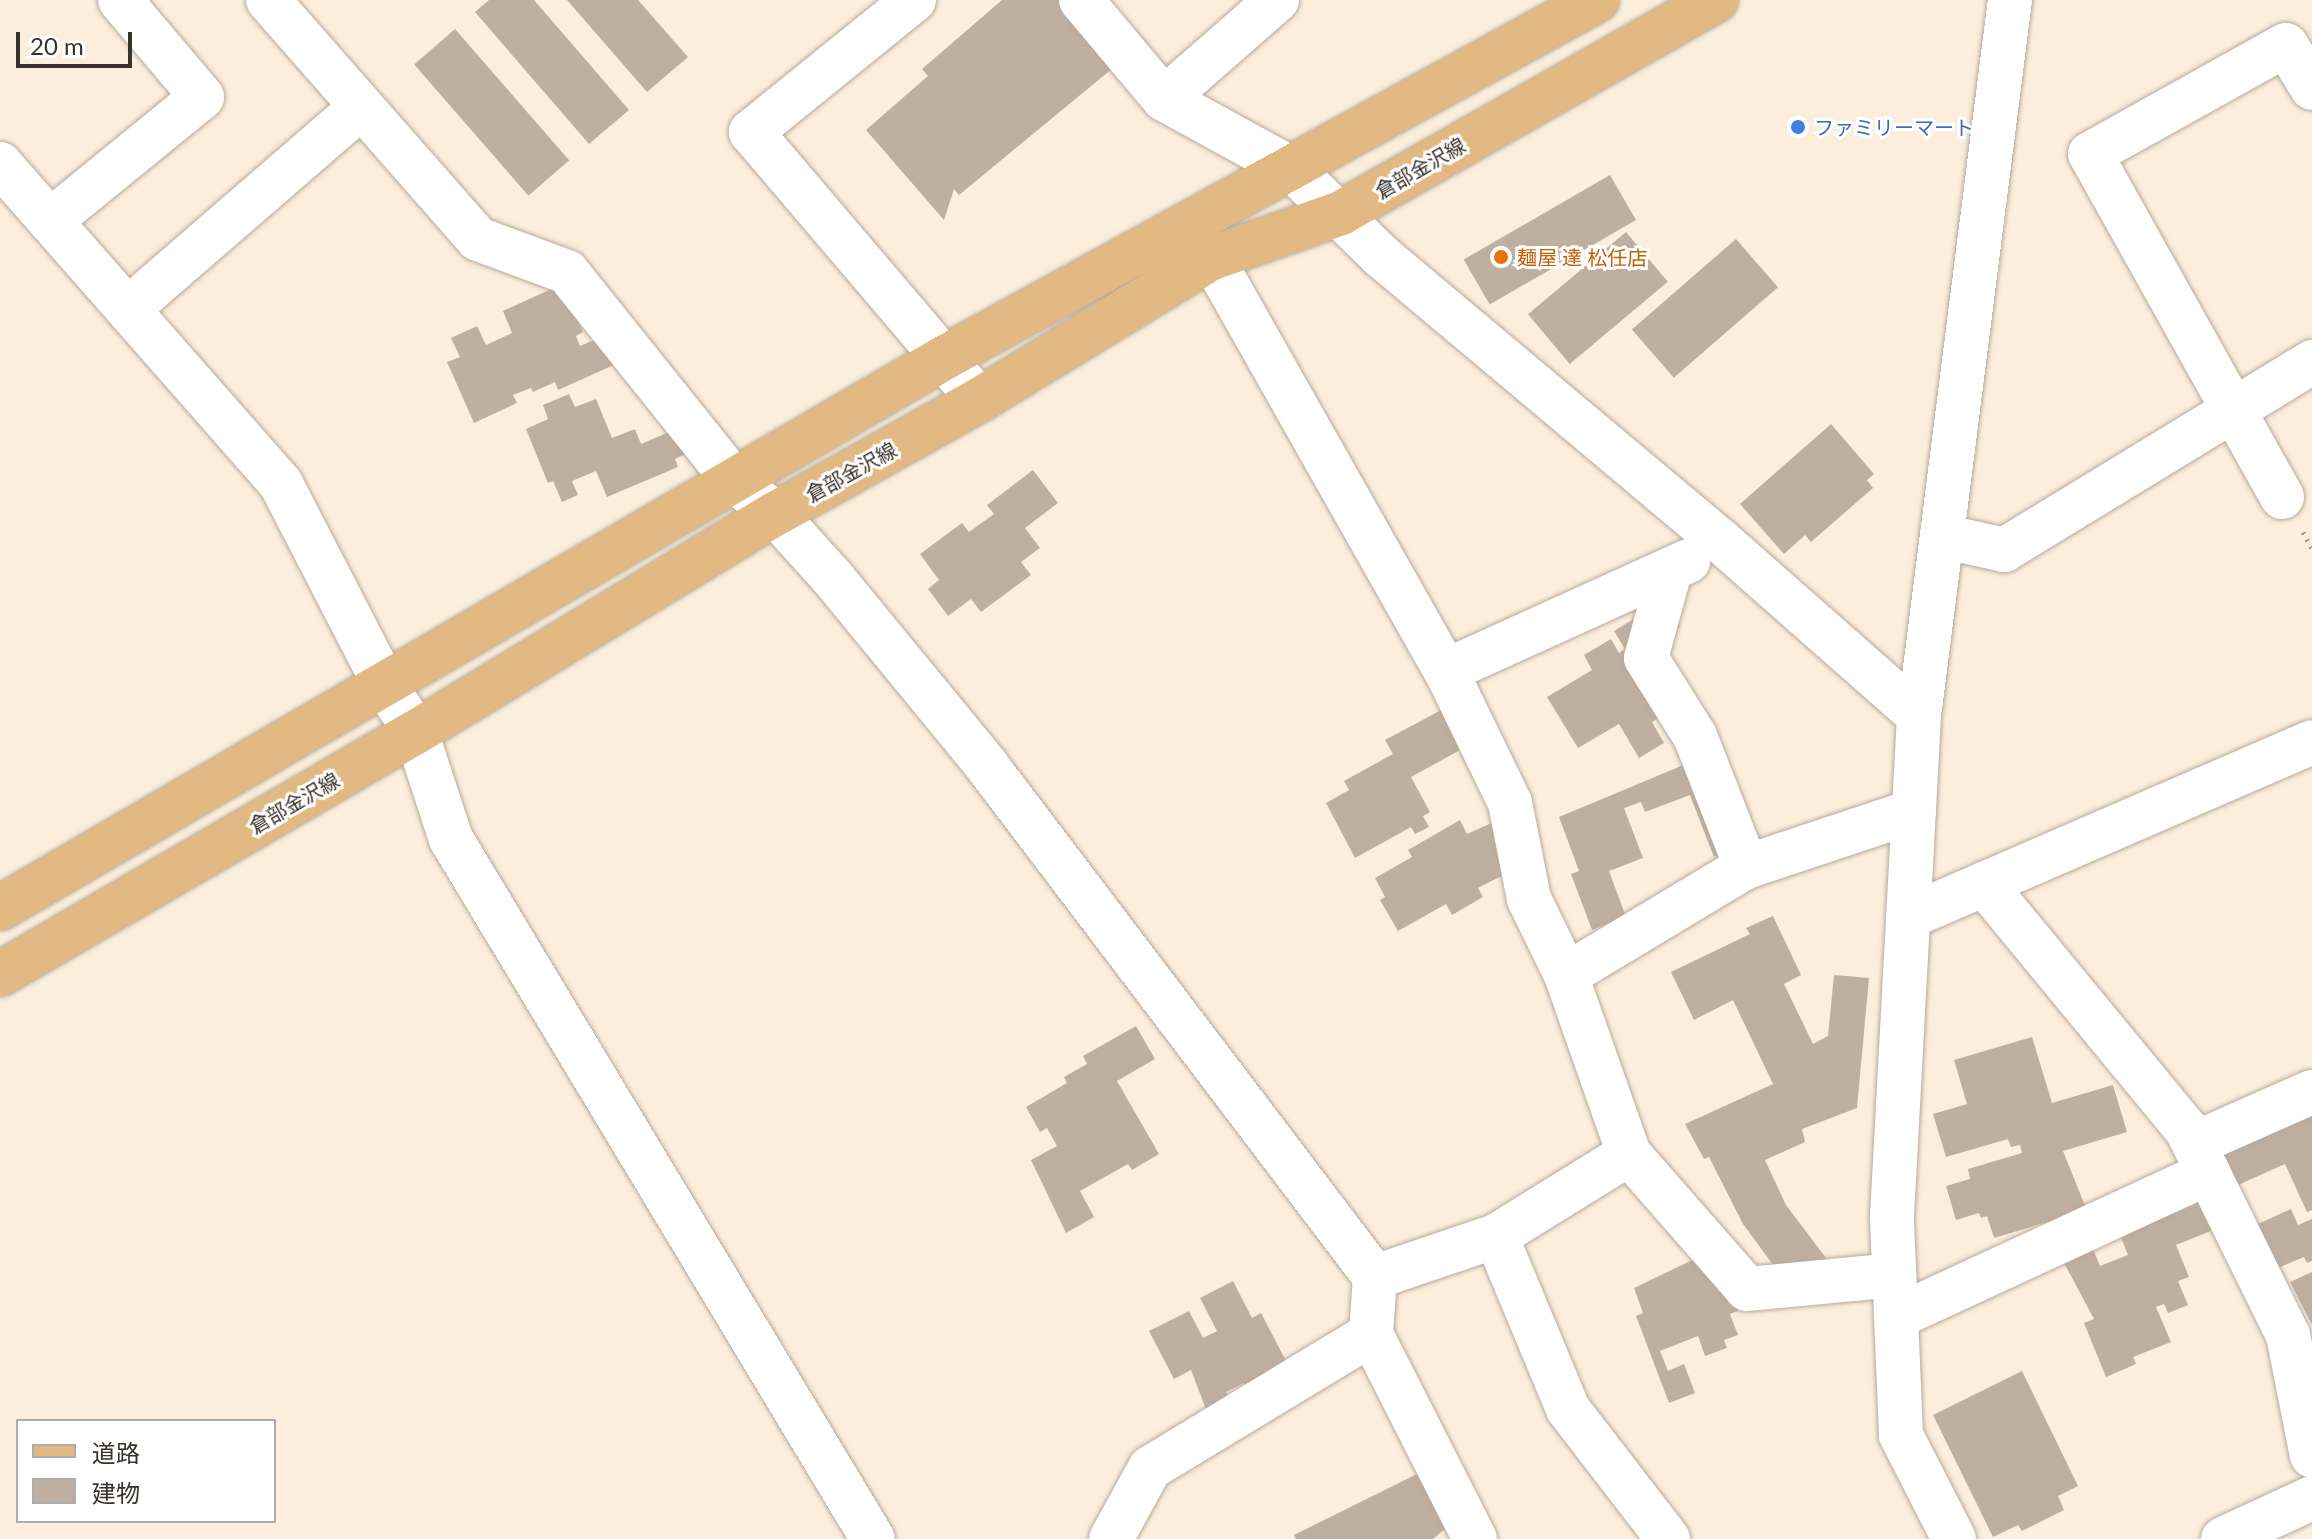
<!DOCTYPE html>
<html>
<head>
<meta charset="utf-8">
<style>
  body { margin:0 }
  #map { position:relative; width:2312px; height:1539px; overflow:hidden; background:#fceedc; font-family:Lato,"Noto Sans JP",sans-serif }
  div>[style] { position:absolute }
  .building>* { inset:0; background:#bfafa0; transform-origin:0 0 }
  .path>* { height:5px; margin-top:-2.5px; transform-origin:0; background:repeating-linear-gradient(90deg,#a3998c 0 2px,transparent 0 8px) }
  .roads { filter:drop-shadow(0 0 2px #b8aa9a) drop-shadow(0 0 2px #b8aa9a) }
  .minor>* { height:44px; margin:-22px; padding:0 22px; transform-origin:22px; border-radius:22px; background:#fff }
  .major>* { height:44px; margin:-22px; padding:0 22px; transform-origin:22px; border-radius:22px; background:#e2b982 }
  .dots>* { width:22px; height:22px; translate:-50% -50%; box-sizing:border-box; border:4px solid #fff; border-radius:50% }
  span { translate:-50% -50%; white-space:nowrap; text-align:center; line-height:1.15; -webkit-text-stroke:6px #fff; paint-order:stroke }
  .shop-label { font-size:20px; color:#366cbe }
  .left { translate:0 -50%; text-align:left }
  .street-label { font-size:20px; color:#37322b }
  .food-label { font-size:20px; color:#c56008 }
  .legend { position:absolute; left:16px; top:1419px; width:260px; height:104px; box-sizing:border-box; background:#fff; border:2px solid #afadaa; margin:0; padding:10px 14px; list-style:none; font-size:24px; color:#37322b }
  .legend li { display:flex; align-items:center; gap:16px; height:40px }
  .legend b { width:40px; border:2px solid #afadaa }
  .scale { position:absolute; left:16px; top:32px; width:116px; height:36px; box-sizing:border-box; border:4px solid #37322b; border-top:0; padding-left:10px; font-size:24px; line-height:28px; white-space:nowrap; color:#37322b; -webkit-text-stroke:6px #fff; paint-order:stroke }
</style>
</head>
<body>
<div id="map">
  <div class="building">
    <div style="clip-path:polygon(489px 0,534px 0,629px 110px,589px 144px,475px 12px)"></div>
    <div style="clip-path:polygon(567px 0,638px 0,688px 57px,647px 92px)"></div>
    <div style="clip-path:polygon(1002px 0,1102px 0,1113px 68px,959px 195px,954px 189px,944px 220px,866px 130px,928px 76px,922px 69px)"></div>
    <div style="left:455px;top:29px;width:174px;height:54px;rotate:49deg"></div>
    <div style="left:1610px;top:175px;width:52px;height:169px;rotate:60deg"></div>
    <div style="left:1626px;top:232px;width:65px;height:128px;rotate:50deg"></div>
    <div style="left:1736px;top:239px;width:64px;height:138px;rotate:49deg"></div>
    <div style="clip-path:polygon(562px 284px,583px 332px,576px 336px,580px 346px,603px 336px,616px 364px,558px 390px,555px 382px,533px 392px,531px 388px,513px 395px,517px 403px,474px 423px,447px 362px,460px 357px,451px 338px,477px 326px,486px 345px,512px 333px,503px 311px)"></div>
    <div style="clip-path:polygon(569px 394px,575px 407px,596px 399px,612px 438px,635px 429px,641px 444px,676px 429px,686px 454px,675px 459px,678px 467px,607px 497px,596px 471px,572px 481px,578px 495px,562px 502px,553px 481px,548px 483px,526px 429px,548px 419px,543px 405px)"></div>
    <div style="clip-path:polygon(1831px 424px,1874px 474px,1867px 480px,1873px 488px,1811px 542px,1805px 535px,1784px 554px,1740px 504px)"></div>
    <div style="clip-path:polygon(1033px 470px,1058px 503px,1025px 528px,1040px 548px,1021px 562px,1031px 575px,981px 612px,971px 599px,948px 616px,928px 589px,939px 580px,920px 554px,962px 523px,969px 532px,994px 514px,987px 505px)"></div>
    <div style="clip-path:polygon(1665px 600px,1680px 627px,1633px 655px,1667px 713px,1652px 722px,1664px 743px,1639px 758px,1619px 724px,1578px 748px,1547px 697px,1592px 670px,1584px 655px,1611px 639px,1619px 653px,1625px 649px,1614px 631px)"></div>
    <div style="clip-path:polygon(1462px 699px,1482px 738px,1411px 777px,1430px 812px,1423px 816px,1429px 827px,1415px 834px,1411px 827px,1355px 858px,1326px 803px,1349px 790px,1344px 781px,1393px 754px,1385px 740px)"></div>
    <div style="clip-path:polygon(1705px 756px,1725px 853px,1714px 857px,1690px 795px,1645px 812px,1641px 802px,1624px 808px,1643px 858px,1609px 871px,1626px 917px,1592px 930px,1571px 874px,1579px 871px,1559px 817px)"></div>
    <div style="clip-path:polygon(1512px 814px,1527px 863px,1478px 888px,1483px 897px,1452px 915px,1446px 904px,1398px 931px,1380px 900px,1385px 897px,1375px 878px,1412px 857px,1408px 850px,1460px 820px,1467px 834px)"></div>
    <div style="clip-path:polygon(1773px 916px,1801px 975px,1784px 984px,1813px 1044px,1828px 1036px,1834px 975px,1869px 978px,1857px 1108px,1802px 1129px,1805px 1142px,1765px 1160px,1786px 1205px,1829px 1262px,1782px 1277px,1743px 1224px,1709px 1157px,1704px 1159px,1685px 1124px,1773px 1084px,1733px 1000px,1694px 1020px,1671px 972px,1750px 934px,1746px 928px)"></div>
    <div style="clip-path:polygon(1136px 1026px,1155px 1059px,1117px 1081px,1159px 1154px,1132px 1170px,1128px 1164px,1080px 1191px,1094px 1217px,1066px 1233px,1031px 1160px,1057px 1146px,1047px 1128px,1040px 1132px,1026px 1107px,1067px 1083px,1064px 1077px,1087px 1064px,1083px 1056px)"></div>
    <div style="clip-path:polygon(2032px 1037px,2052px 1103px,2113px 1085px,2127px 1132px,2063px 1151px,2090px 1218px,2049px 1229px,2047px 1222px,1994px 1238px,1987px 1216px,1981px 1218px,1979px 1213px,1956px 1220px,1946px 1186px,1970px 1179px,1968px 1169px,2022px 1153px,2020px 1145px,2011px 1147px,2008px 1139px,1946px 1157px,1933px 1114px,1967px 1104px,1954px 1060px)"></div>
    <div style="clip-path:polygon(2312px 1113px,2312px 1210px,2307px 1212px,2285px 1164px,2236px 1186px,2220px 1150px)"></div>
    <div style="clip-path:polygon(2204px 1201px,2216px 1229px,2176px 1245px,2189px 1277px,2178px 1281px,2188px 1305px,2168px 1313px,2164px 1304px,2156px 1307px,2171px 1342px,2133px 1357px,2136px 1364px,2106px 1377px,2084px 1323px,2094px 1319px,2063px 1261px,2093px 1249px,2100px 1266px,2128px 1255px,2120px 1235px)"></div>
    <div style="clip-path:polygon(2291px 1209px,2298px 1225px,2312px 1219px,2312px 1261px,2307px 1263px,2304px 1257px,2278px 1268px,2258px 1224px)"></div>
    <div style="clip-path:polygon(1711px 1251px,1738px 1311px,1730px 1314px,1738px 1335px,1724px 1340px,1727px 1348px,1705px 1356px,1698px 1336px,1660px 1351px,1668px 1371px,1684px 1364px,1695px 1393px,1669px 1403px,1636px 1316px,1643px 1313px,1634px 1288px)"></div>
    <div style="clip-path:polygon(2312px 1272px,2312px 1325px,2290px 1282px)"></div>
    <div style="clip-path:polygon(1233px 1281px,1252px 1318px,1261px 1313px,1296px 1380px,1253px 1402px,1244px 1383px,1226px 1392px,1240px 1420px,1215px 1433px,1191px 1370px,1174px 1379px,1149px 1331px,1189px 1311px,1203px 1338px,1217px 1331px,1200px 1298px)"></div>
    <div style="clip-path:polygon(2022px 1371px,2078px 1486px,2058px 1496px,2064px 1510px,2022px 1531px,2018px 1525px,1993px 1537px,1933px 1415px)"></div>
    <div style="clip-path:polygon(1419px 1473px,1446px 1528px,1433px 1539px,1296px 1539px,1294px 1535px)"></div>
  </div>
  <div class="path">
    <div style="left:2303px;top:532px;width:18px;rotate:61deg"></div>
  </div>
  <div class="roads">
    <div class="minor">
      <div style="left:268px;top:0;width:318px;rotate:48.7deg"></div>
      <div style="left:478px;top:239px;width:95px;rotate:20.3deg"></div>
      <div style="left:567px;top:272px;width:265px;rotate:51.3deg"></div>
      <div style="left:733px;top:479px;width:55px;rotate:39.8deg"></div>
      <div style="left:775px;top:514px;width:85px;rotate:47.9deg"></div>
      <div style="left:832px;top:577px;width:244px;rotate:50.6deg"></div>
      <div style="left:987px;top:766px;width:642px;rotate:52.79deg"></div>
      <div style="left:1375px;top:1277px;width:128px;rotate:-18.7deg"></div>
      <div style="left:1496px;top:1236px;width:156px;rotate:-31.7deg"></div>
      <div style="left:1629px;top:1154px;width:179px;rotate:48.8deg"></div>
      <div style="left:1747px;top:1289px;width:148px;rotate:-5.4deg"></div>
      <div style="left:914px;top:0;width:210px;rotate:141deg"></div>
      <div style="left:751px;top:132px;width:352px;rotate:49.6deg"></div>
      <div style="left:1081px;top:0;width:129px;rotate:50deg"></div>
      <div style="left:1277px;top:0;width:150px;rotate:138.8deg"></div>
      <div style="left:1164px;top:99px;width:146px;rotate:28.7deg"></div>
      <div style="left:1292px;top:169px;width:124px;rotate:44.3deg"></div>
      <div style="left:1381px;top:256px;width:446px;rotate:40deg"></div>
      <div style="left:1723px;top:543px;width:261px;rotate:41.4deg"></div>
      <div style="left:0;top:164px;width:426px;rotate:48.7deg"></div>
      <div style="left:281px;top:484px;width:229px;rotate:62.7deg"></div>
      <div style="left:386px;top:687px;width:54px;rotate:56.3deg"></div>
      <div style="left:416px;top:732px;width:113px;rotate:71.9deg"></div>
      <div style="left:451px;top:839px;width:817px;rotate:58.92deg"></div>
      <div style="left:50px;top:221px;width:196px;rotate:-39.2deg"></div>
      <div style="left:202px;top:97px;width:127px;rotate:-130.2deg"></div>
      <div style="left:1212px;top:258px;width:475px;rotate:60.5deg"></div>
      <div style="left:1446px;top:671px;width:147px;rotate:64.1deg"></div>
      <div style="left:1510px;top:803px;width:98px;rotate:78.8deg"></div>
      <div style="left:1529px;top:899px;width:85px;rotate:64deg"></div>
      <div style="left:1566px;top:975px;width:190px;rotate:70.6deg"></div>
      <div style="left:128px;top:309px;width:307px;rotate:-40.9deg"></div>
      <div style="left:2282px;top:497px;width:393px;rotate:-119.2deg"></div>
      <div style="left:2090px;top:154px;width:224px;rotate:-29.1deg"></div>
      <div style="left:2286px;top:45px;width:50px;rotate:58.8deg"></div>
      <div style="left:1942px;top:536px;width:64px;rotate:12.7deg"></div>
      <div style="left:2004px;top:550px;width:361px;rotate:-31.4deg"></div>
      <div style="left:1670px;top:571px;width:90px;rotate:105.4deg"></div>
      <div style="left:1646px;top:658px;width:92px;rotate:57.9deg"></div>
      <div style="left:1695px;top:736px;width:141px;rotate:68.7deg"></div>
      <div style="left:1446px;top:671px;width:266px;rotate:-24.4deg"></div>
      <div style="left:1984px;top:884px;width:319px;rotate:50.5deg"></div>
      <div style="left:2187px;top:1130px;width:229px;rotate:63.8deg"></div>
      <div style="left:2288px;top:1335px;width:123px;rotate:78.8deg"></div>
      <div style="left:1908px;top:917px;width:440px;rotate:-23.4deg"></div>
      <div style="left:1566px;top:975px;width:210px;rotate:-31deg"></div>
      <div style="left:1746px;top:867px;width:177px;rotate:-18.4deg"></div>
      <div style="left:2194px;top:1144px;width:129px;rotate:-23.8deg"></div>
      <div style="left:1496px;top:1236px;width:187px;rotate:67.4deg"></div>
      <div style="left:1568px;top:1409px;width:164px;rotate:52.4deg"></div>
      <div style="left:1896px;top:1317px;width:344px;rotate:-24.8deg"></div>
      <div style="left:1371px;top:1334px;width:230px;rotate:63.1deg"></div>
      <div style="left:1111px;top:1539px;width:81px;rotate:-61.2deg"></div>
      <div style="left:1150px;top:1468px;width:258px;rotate:-31.2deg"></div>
      <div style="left:1371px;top:1334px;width:57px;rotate:-86deg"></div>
      <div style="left:1954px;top:1539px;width:117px;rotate:-117deg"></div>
      <div style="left:1901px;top:1435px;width:219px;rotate:-92.4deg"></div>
      <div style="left:1892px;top:1216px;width:501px;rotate:-86.91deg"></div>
      <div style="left:1919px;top:716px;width:722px;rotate:-82.76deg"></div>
      <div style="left:2223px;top:1539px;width:98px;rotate:-24.7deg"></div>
    </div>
    <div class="major">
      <div style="left:0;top:908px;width:1090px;rotate:-30.23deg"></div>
      <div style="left:942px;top:359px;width:747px;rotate:-28.73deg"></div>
      <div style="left:0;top:974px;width:481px;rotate:-30.2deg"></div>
      <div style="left:416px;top:732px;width:420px;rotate:-31.3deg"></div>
      <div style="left:775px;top:514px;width:234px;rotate:-29.2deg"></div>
      <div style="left:979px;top:400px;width:273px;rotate:-31.4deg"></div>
      <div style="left:1212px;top:258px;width:137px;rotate:-19.2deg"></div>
      <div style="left:1341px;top:213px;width:431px;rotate:-29.6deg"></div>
    </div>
  </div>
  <div class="dots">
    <div style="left:1798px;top:127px;background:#3f7fe0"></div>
    <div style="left:1501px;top:257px;background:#e8710a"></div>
  </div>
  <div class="shop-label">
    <span class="left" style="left:1814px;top:127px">ファミリーマート</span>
  </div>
  <div class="street-label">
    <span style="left:1420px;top:168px;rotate:-30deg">倉部金沢線</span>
    <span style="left:851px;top:472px;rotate:-29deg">倉部金沢線</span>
    <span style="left:294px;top:803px;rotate:-30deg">倉部金沢線</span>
  </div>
  <div class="food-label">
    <span class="left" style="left:1517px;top:257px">麺屋 達 松任店</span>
  </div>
  <ul class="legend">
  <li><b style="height:10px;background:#e2b982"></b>道路</li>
  <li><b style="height:22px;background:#bfafa0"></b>建物</li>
  </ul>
  <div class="scale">20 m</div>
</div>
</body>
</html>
